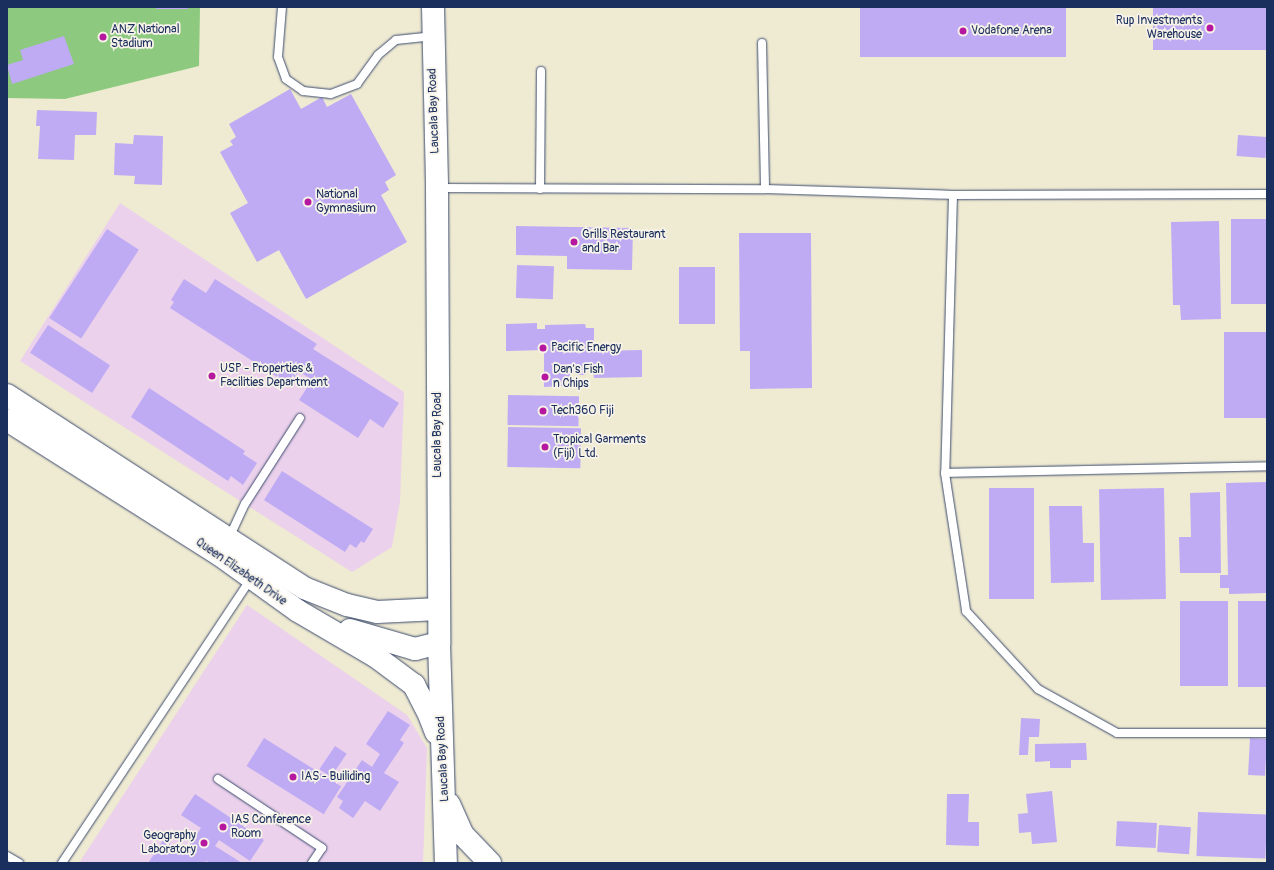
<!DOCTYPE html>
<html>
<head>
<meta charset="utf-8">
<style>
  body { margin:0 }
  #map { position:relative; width:1274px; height:870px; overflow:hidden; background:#efead2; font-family:Pangolin,sans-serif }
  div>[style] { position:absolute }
  .built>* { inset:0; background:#ebd1eb }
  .green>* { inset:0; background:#8dca7f }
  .building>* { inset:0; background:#beabf4; transform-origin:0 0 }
  .roads { filter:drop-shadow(0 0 1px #3b4b6f) drop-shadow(0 0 1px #3b4b6f) }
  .lane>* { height:8px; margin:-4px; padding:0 4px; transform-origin:4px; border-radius:4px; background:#fff }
  .primary>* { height:22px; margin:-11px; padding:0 11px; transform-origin:11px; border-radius:11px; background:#fff }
  .dots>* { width:11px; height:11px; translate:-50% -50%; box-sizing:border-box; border:2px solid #f7f3e8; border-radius:50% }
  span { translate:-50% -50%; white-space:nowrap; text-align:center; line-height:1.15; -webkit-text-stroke:3.5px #f7f3e8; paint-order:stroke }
  .poi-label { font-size:12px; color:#1b2f5e }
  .right { translate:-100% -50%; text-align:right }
  .left { translate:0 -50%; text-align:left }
  .street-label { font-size:12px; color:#1b2f5e }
  .frame { position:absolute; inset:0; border:8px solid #1b2f5e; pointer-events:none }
</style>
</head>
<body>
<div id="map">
  <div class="built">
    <div style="clip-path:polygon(120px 203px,404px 392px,400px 501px,392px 547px,352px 572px,20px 361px)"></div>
    <div style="clip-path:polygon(247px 605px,407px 715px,427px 748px,423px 863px,79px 863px)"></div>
  </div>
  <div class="green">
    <div style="clip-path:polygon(7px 7px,200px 7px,199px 66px,65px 99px,7px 98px)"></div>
  </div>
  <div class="building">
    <div style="left:156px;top:7px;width:32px;height:2px"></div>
    <div style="left:860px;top:7px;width:206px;height:50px"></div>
    <div style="left:1153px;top:7px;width:114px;height:43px"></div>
    <div style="clip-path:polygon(64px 36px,74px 64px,12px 84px,7px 65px,23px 60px,20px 50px)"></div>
    <div style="clip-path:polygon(290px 89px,301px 109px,322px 97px,327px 107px,351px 94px,396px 175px,385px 182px,389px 190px,381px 195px,407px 242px,306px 299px,279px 250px,257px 262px,230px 213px,248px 203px,220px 152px,233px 145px,230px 141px,236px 137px,229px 124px)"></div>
    <div style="clip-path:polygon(37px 110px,97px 112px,96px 135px,75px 135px,74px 160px,38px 159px,40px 126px,36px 126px)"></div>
    <div style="clip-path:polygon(134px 135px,163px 136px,162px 185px,134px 184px,135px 176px,114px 175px,115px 143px,133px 144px)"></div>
    <div style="left:1238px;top:135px;width:29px;height:21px;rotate:4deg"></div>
    <div style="left:1231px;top:219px;width:36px;height:85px"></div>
    <div style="clip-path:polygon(1219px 221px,1221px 319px,1181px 320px,1180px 305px,1173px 305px,1171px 222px)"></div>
    <div style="clip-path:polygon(516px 226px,633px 228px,632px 270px,567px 269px,567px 256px,516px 255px)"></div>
    <div style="left:107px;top:229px;width:38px;height:106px;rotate:33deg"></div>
    <div style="clip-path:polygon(739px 233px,811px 233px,812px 388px,750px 389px,750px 351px,740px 351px)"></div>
    <div style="left:517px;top:265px;width:37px;height:33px;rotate:2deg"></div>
    <div style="left:679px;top:267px;width:36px;height:57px"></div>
    <div style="clip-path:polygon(184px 279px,206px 293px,215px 279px,317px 344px,313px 349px,399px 403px,383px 428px,370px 419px,358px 438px,299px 400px,312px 380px,299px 371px,290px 385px,170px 308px,174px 302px,171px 300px)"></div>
    <div style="clip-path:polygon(537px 323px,537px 329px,545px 329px,545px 325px,585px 324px,586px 328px,594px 328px,594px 351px,642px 350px,642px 377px,594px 378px,593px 371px,586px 371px,586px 375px,577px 375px,576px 372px,570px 372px,570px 382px,563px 382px,563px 386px,544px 387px,544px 350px,506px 351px,506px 324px)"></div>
    <div style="left:48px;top:325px;width:74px;height:33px;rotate:33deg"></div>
    <div style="left:1267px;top:332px;width:86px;height:43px;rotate:90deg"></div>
    <div style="clip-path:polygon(149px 388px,245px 451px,243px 454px,257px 463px,243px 485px,231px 476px,228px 481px,131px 417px)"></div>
    <div style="left:508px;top:395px;width:71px;height:30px;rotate:1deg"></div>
    <div style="left:508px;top:427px;width:73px;height:40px;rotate:1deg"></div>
    <div style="clip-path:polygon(282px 471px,373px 529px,364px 543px,361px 541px,356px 548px,350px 544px,345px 552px,264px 500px)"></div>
    <div style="clip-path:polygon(1267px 482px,1267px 593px,1229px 594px,1229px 588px,1220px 588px,1220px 575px,1228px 575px,1226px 483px)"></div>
    <div style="left:989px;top:488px;width:45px;height:111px"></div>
    <div style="left:1164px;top:488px;width:111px;height:65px;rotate:89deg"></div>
    <div style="clip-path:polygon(1220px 492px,1221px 573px,1180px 573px,1179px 537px,1191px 537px,1190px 493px)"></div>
    <div style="clip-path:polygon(1049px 506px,1082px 506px,1083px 543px,1094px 543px,1094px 582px,1051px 583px)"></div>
    <div style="left:1180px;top:601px;width:48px;height:85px"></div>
    <div style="left:1238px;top:601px;width:29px;height:86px"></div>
    <div style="clip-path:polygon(388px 711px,410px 725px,400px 740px,404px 743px,384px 773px,399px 782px,380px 811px,365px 801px,353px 818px,339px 808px,343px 801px,337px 797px,362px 760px,372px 767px,380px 754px,366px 744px)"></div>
    <div style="clip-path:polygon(1021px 718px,1040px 719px,1039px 737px,1029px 737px,1028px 755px,1019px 755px)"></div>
    <div style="left:264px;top:738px;width:91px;height:33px;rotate:32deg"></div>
    <div style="left:1250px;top:738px;width:17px;height:37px;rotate:3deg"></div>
    <div style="clip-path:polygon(1086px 743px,1087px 760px,1071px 760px,1071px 768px,1050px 768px,1050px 761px,1035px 762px,1035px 744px)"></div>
    <div style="left:335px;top:746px;width:14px;height:28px;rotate:34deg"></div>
    <div style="clip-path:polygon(1052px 791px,1057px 842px,1032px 844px,1031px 832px,1019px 833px,1018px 814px,1028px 813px,1026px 794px)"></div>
    <div style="clip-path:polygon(195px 794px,264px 840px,250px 861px,219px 840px,215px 846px,242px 863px,210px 863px,206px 861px,204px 863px,149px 862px,163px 840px,184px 853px,201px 828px,181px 815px)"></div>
    <div style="clip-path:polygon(947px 794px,969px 794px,968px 822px,979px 822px,979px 846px,946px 845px)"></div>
    <div style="left:1198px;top:812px;width:69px;height:44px;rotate:2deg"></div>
    <div style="left:1117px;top:821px;width:40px;height:25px;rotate:3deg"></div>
    <div style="left:1159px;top:825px;width:32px;height:27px;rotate:4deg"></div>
  </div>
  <div class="roads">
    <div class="lane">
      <div style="left:282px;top:7px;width:50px;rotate:94.6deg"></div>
      <div style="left:278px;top:57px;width:23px;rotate:70deg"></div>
      <div style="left:286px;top:79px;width:21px;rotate:35deg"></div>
      <div style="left:303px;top:91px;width:28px;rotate:6deg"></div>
      <div style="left:331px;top:94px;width:28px;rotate:-21deg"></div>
      <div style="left:357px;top:84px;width:36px;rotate:-54deg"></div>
      <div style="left:378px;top:55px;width:23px;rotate:-40deg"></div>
      <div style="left:396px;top:40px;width:36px;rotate:-6deg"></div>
      <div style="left:762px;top:43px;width:146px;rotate:88.8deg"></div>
      <div style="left:437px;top:188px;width:328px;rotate:0.2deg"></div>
      <div style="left:765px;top:189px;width:188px;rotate:1.8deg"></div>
      <div style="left:953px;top:195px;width:314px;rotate:-0.2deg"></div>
      <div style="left:540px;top:189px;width:118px;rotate:-89.5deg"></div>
      <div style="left:953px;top:195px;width:278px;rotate:91.6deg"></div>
      <div style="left:945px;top:473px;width:140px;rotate:81.3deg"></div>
      <div style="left:966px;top:611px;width:106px;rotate:47.3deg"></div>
      <div style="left:1038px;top:689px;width:90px;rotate:29.1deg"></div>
      <div style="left:1117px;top:733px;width:150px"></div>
      <div style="left:945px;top:473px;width:322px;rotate:-1.2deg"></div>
      <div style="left:229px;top:538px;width:38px;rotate:-65deg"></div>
      <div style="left:245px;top:504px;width:102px;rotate:-57.4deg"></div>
      <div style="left:218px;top:779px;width:125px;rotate:33.6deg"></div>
      <div style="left:322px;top:848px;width:18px;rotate:124deg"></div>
      <div style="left:7px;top:856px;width:14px;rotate:30deg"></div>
      <div style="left:62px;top:863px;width:341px;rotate:-56.4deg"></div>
    </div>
    <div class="primary">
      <div style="left:433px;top:7px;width:181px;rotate:88.7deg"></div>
      <div style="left:437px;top:188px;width:455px;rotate:89.7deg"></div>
      <div style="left:439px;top:643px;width:220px;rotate:88.2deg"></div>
      <div style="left:7px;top:395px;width:354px;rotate:33deg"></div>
      <div style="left:304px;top:588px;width:46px;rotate:21.6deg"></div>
      <div style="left:347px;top:605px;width:31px;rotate:13deg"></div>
      <div style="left:377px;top:612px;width:62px;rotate:-2.8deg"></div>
      <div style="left:7px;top:420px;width:252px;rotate:32.4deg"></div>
      <div style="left:220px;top:555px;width:96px;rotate:35.7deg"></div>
      <div style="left:298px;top:611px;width:89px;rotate:30.3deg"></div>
      <div style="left:375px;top:656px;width:49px;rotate:36.6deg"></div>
      <div style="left:414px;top:685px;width:36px;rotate:63deg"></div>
      <div style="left:430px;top:717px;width:17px;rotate:69deg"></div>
      <div style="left:350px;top:630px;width:68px;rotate:16.3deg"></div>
      <div style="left:415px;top:649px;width:25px;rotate:-14deg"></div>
      <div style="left:449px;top:804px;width:34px;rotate:66deg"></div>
      <div style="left:463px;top:835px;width:39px;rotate:46deg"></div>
    </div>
  </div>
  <div class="dots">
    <div style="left:1210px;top:28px;background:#b5179e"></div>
    <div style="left:963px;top:31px;background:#b5179e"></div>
    <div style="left:103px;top:37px;background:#b5179e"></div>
    <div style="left:308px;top:202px;background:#b5179e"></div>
    <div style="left:574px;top:242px;background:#b5179e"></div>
    <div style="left:543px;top:348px;background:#b5179e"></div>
    <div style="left:212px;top:376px;background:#b5179e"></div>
    <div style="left:545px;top:377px;background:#b5179e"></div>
    <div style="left:543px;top:411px;background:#b5179e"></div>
    <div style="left:545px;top:447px;background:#b5179e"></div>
    <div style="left:293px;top:777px;background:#b5179e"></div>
    <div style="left:223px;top:827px;background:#b5179e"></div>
    <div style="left:204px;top:843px;background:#b5179e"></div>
  </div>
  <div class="poi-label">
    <span class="right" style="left:1202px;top:28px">Rup Investments<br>Warehouse</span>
    <span class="left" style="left:111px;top:37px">ANZ National<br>Stadium</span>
    <span class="left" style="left:971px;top:31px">Vodafone Arena</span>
    <span class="left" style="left:316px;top:202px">National<br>Gymnasium</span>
    <span class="left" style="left:582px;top:242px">Grills Restaurant<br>and Bar</span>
    <span class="left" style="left:551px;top:348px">Pacific Energy</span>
    <span class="left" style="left:220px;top:376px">USP - Properties &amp;<br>Facilities Department</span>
    <span class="left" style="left:553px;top:377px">Dan's Fish<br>n Chips</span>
    <span class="left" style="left:551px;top:411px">Tech360 Fiji</span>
    <span class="left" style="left:553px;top:447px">Tropical Garments<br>(Fiji) Ltd.</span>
    <span class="left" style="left:301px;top:777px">IAS - Builiding</span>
    <span class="left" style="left:231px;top:827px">IAS Conference<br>Room</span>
    <span class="right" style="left:196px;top:843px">Geography<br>Laboratory</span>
  </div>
  <div class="street-label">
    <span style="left:434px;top:111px;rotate:-92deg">Laucala Bay Road</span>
    <span style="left:438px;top:435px;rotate:-90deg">Laucala Bay Road</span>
    <span style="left:241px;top:572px;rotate:35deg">Queen Elizabeth Drive</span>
    <span style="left:443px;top:759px;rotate:-93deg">Laucala Bay Road</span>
  </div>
  <div class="frame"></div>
</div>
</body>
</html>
